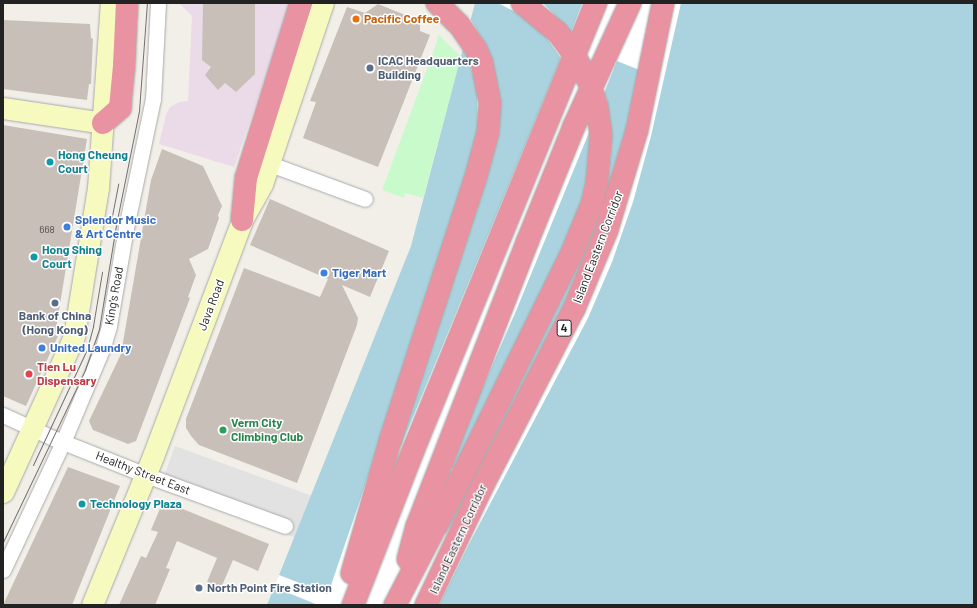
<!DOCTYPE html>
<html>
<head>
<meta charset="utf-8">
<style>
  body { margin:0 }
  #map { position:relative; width:977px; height:608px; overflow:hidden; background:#f2efe9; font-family:Barlow,sans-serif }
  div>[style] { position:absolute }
  .industrial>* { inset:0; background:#ebdbe8 }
  .park>* { inset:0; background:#c8facc }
  .parking>* { inset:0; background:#e2e2e2; transform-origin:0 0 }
  .water>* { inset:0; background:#aad3df }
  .pier>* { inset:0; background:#fff }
  .building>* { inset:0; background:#c7bfb8 }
  .roads { filter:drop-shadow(0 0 1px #a9a9a9) drop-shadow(0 0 1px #a9a9a9) }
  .street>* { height:15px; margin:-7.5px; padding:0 7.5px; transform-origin:7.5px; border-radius:7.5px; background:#fff }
  .secondary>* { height:21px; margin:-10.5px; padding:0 10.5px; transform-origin:10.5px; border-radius:10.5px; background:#f7fabf }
  .highway>* { height:22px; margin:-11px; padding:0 11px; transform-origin:11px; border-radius:11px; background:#e892a2 }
  .tram>* { height:1px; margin:-0.5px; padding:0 0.5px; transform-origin:0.5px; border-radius:0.5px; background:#707070 }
  .dots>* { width:11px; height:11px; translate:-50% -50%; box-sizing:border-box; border:2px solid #fff; border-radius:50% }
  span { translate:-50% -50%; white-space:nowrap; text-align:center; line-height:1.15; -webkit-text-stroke:3px #fff; paint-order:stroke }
  .number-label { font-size:10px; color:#4b4948 }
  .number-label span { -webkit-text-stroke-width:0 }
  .shield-label span { padding:1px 3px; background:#fff; border:1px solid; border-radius:3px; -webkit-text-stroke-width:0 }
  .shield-label { font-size:11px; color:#222; font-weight:700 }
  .food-label { font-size:12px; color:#c56008; font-weight:700 }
  .left { translate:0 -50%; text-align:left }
  .service-label { font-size:12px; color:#4e5e75; font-weight:700 }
  .culture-label { font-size:12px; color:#0d838f; font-weight:700 }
  .shop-label { font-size:12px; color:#366cbe; font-weight:700 }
  .street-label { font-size:12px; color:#222 }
  .health-label { font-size:12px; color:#be3a42; font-weight:700 }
  .leisure-label { font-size:12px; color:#27864d; font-weight:700 }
  .frame { position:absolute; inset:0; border:4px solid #222; pointer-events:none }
</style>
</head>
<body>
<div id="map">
  <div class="industrial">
    <div style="clip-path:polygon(179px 3px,291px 3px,234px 167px,159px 144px,166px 115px,170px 107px,179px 102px,188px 101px,192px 16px)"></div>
  </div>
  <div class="park">
    <div style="clip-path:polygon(438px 34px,461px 57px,423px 198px,405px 193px,404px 198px,382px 190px,437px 42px)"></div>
  </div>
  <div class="parking">
    <div style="left:175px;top:446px;width:145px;height:45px;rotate:20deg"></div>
  </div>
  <div class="water">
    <div style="clip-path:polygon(475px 3px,974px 3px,974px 605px,267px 605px,411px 246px)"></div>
  </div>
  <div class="pier">
    <div style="clip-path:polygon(evenodd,498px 3px,543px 3px,571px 32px,582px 3px,681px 3px,651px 136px,633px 202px,612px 262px,588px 318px,469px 544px,439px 605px,318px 605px,274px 587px,279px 575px,328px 594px,431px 292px,478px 131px,477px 88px,467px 55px,448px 32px,469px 17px,486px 45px,498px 87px,496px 132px,396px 444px,401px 446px,561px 58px,535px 22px,498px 3px,617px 61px,642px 71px,612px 193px,566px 309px,476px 482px,446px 534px,442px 532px,584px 253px,608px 185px,611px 150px,607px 99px,604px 93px,617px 61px,498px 3px,590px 130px,593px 152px,589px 181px,564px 247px,454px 469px,448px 466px,516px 311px,590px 130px)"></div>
  </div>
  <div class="building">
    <div style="clip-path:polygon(203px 3px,255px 3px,255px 74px,236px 92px,225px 83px,218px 90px,205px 75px,211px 67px,202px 60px)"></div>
    <div style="clip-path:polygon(378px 4px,420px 21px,420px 31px,430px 35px,378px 167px,303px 138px,316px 102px,310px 101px,347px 7px,365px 13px)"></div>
    <div style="clip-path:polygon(3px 20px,90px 24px,91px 38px,93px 39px,91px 84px,89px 84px,87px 100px,3px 89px)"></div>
    <div style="clip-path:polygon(3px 125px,87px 139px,55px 335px,58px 336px,26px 406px,3px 396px)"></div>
    <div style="clip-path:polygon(162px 149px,203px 166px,222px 206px,218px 215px,219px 218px,208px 249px,189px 259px,196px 275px,188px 297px,190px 298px,136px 441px,128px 444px,93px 430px,89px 421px,121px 354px,151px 180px)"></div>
    <div style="clip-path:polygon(270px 199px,389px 251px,370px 297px,342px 285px,358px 318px,357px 325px,297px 483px,199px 445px,191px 436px,186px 428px,186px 419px,244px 268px,320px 297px,328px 279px,250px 245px)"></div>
    <div style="clip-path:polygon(68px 467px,120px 486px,72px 605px,3px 605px)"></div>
    <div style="clip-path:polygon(163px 501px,269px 544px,258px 571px,233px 560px,221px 588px,207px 582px,217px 558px,177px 541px,166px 568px,170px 569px,155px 605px,119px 605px,141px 556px,146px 558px,158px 532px,151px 530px)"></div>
  </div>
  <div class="roads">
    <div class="street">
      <div style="left:270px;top:164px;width:101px;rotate:20.2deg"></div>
      <div style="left:3px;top:415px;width:55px;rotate:24.7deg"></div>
      <div style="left:53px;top:438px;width:100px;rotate:21.7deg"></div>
      <div style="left:146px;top:475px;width:148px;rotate:20.1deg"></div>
      <div style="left:3px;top:570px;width:141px;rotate:-64.9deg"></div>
      <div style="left:63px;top:442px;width:103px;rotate:-67.2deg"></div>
      <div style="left:103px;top:347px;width:22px;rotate:-74deg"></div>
      <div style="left:109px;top:326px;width:99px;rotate:-80.2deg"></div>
      <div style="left:126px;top:228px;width:132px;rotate:-78.2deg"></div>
      <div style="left:153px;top:99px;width:96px;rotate:-87deg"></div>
    </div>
    <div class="secondary">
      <div style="left:3px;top:108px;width:101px;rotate:8.5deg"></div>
      <div style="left:3px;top:492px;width:171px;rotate:-65.5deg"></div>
      <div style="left:74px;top:336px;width:150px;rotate:-80.8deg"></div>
      <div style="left:98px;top:188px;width:185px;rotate:-86deg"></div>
      <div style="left:92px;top:605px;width:161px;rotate:-67.7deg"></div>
      <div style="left:153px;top:456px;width:252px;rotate:-69.3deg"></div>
      <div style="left:242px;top:220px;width:41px;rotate:-60.9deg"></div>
      <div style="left:262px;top:184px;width:191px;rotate:-71.4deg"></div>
    </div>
    <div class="highway">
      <div style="left:103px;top:123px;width:23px;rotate:-41deg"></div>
      <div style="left:120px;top:108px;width:42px;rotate:-84.6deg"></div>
      <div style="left:124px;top:66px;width:63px;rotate:-87.3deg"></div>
      <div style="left:242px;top:220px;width:42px;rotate:-84.6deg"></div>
      <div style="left:246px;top:178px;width:183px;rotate:-72.6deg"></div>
      <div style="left:408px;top:559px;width:34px;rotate:-75deg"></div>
      <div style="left:417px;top:526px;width:307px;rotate:-68.8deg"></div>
      <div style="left:528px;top:240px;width:123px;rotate:-68deg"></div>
      <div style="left:574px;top:126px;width:135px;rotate:-65.5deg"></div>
      <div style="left:352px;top:573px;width:137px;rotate:-73.9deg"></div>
      <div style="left:390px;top:441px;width:274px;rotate:-72deg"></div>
      <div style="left:475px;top:180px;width:50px;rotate:-74.8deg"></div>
      <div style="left:488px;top:132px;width:29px;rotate:-86deg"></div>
      <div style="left:490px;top:103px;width:41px;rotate:-101.3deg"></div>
      <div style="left:482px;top:63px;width:15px;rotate:-113deg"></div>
      <div style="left:476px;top:49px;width:29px;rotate:-125deg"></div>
      <div style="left:459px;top:25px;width:31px;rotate:-135deg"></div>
      <div style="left:353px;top:605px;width:165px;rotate:-68.7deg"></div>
      <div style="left:413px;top:451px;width:484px;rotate:-67.8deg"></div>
      <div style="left:395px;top:605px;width:148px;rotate:-62.6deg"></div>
      <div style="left:463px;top:474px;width:250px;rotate:-63.8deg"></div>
      <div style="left:573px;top:250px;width:50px;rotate:-67.6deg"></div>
      <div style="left:592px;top:204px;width:23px;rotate:-77deg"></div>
      <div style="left:597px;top:182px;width:47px;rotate:-85.1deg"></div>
      <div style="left:601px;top:135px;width:29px;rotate:-98deg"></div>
      <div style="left:597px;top:106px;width:28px;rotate:-109deg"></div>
      <div style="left:588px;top:80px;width:31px;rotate:-119deg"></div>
      <div style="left:573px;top:53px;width:26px;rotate:-127deg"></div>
      <div style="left:557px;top:32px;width:45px;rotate:-140.4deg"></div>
      <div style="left:426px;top:605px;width:131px;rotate:-64.6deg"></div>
      <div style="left:482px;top:487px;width:200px;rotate:-62.7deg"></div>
      <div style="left:574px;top:309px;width:86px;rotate:-67.3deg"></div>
      <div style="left:607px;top:230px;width:104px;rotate:-73.3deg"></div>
      <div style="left:637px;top:130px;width:130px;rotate:-78.4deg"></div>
    </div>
  </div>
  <div class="tram">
    <div style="left:111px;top:221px;width:38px;rotate:-79deg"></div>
    <div style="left:33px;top:465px;width:128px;rotate:-65deg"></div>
    <div style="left:87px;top:349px;width:24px;rotate:-75deg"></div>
    <div style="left:93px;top:326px;width:55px;rotate:-80.5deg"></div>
    <div style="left:3px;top:542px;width:191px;rotate:-64.5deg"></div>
    <div style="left:85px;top:370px;width:43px;rotate:-71.1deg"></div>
    <div style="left:99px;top:329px;width:105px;rotate:-80.7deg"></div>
    <div style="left:116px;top:225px;width:116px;rotate:-78.6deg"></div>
    <div style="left:139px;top:111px;width:108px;rotate:-85.8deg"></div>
  </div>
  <div class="dots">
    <div style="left:356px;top:19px;background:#e8710a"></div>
    <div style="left:370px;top:68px;background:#5c6f8a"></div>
    <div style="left:50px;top:162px;background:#0f9aa8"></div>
    <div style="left:67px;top:227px;background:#3f7fe0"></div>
    <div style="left:34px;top:257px;background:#0f9aa8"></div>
    <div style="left:324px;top:273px;background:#3f7fe0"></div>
    <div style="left:55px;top:303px;background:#5c6f8a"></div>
    <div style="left:42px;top:348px;background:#3f7fe0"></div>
    <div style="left:29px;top:374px;background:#e0444e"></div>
    <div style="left:223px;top:430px;background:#2e9e5b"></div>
    <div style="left:82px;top:504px;background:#0f9aa8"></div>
    <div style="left:199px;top:588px;background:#5c6f8a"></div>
  </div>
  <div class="number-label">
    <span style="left:47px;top:230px">668</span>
  </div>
  <div class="shield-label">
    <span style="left:564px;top:328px">4</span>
  </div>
  <div class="food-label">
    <span class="left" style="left:364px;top:19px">Pacific Coffee</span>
  </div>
  <div class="service-label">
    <span class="left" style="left:378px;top:68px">ICAC Headquarters<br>Building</span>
    <span style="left:55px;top:323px">Bank of China<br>(Hong Kong)</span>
    <span class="left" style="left:207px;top:588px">North Point Fire Station</span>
  </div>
  <div class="culture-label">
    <span class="left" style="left:58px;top:162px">Hong Cheung<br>Court</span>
    <span class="left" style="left:42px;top:257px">Hong Shing<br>Court</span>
    <span class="left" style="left:90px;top:504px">Technology Plaza</span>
  </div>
  <div class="shop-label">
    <span class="left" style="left:75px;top:227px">Splendor Music<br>&amp; Art Centre</span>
    <span class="left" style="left:332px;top:273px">Tiger Mart</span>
    <span class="left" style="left:50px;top:348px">United Laundry</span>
  </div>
  <div class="street-label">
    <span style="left:598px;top:247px;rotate:-69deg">Island Eastern Corridor</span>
    <span style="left:114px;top:296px;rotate:-80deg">King's Road</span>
    <span style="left:211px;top:305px;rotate:-69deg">Java Road</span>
    <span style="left:143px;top:473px;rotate:21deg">Healthy Street East</span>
    <span style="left:458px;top:539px;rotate:-65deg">Island Eastern Corridor</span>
  </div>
  <div class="health-label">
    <span class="left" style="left:37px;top:374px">Tien Lu<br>Dispensary</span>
  </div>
  <div class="leisure-label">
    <span class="left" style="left:231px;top:430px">Verm City<br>Climbing Club</span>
  </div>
  <div class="frame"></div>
</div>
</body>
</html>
